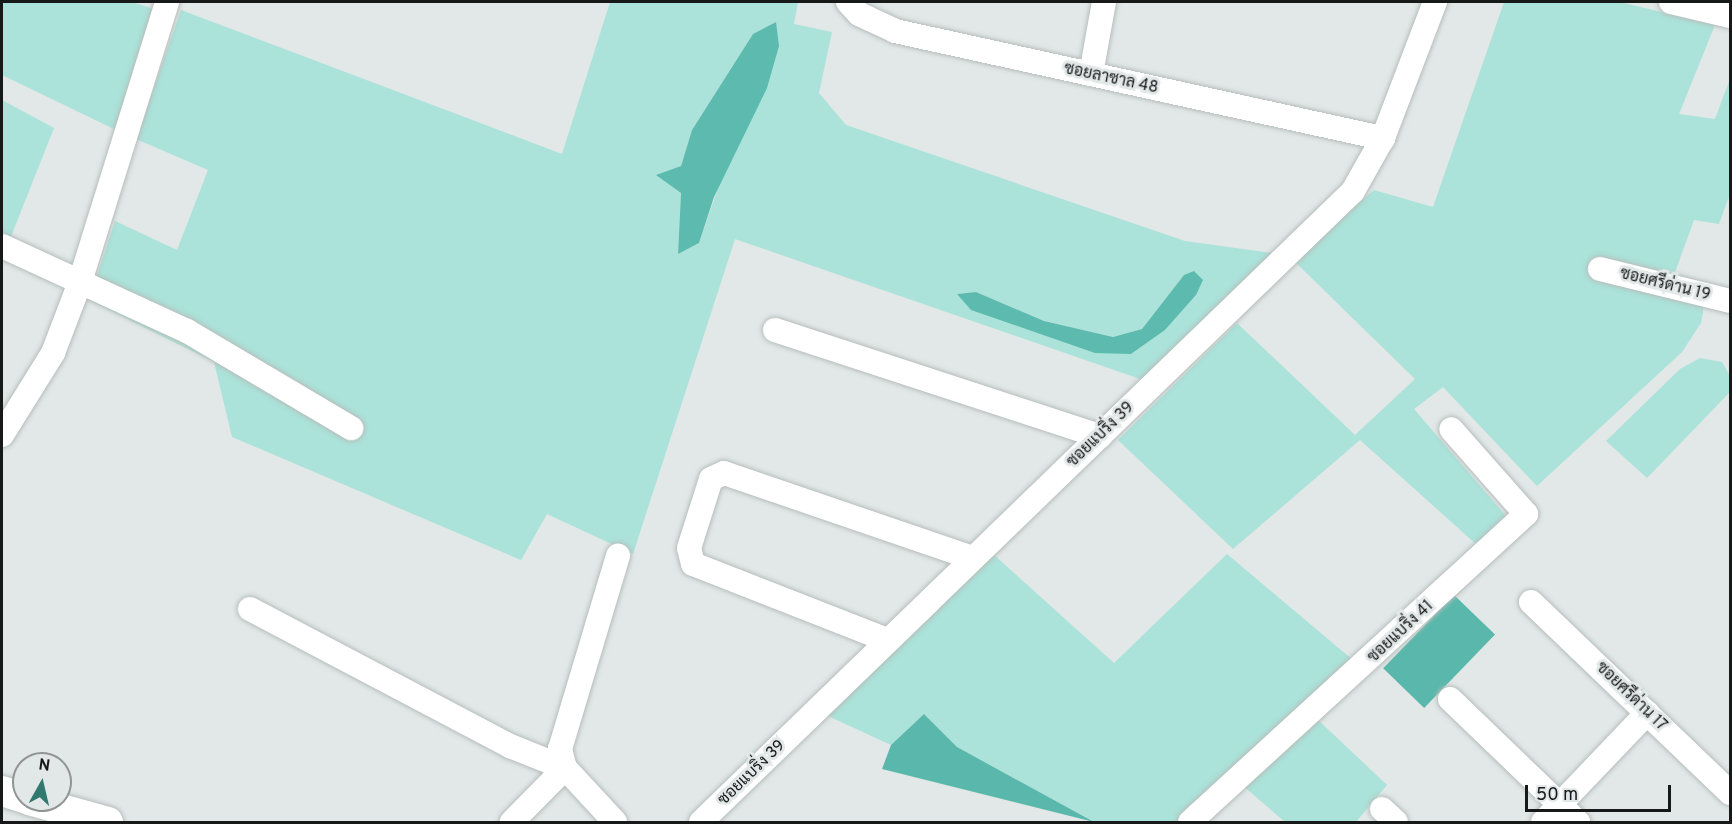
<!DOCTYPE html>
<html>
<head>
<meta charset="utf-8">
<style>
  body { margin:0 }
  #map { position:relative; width:1732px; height:824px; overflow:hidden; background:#e1e8e7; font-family:Overpass,Sarabun,sans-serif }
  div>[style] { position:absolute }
  .green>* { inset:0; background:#abe2d9 }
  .forest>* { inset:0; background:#59b8ab; transform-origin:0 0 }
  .water>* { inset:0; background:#5cbbae }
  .roads { filter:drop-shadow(0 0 2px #b6bdbb) drop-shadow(0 0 2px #b6bdbb) }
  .minor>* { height:24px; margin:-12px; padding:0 12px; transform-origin:12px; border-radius:12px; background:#fff }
  .major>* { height:30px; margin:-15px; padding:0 15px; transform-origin:15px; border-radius:15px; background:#fff }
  span { translate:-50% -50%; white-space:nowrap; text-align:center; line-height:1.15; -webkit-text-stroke:6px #e1e8e7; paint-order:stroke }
  .street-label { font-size:16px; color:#161918 }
  .frame { position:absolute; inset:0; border:3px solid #161918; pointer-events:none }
  .north { position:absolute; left:12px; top:752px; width:60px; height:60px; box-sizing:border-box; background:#e1e8e7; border:2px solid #909594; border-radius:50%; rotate:8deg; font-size:16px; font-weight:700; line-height:24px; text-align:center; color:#161918 }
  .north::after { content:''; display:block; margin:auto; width:21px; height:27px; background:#31786f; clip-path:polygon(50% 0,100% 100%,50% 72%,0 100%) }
  .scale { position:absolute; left:1525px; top:785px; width:146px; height:27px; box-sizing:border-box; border:3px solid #161918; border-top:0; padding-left:8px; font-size:18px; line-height:21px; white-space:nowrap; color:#161918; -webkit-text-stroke:4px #e1e8e7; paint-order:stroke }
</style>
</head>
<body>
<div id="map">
  <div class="green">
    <div style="clip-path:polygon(2px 2px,132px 2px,157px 10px,116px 130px,2px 75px)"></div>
    <div style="clip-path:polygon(evenodd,610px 2px,798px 2px,794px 24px,832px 32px,819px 93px,846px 125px,1185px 241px,1272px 253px,1143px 380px,735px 239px,633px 554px,547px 514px,521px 560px,232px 437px,214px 362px,89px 300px,115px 221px,177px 250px,208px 170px,136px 139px,181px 10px,562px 154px,610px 2px,776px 22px,699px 243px,678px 254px,681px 193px,657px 175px,681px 166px,692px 130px,753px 34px,776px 22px,610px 2px,1184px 275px,1196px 295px,1165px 330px,1131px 354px,957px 294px,976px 292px,1044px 321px,1113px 337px,1142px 329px,1184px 275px)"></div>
    <div style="clip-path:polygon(1504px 2px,1620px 2px,1715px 25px,1679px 114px,1715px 119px,1730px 79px,1730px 194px,1719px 224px,1694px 220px,1674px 275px,1704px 306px,1701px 323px,1682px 352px,1537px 486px,1443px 387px,1414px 409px,1506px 516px,1477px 545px,1360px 440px,1233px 549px,1118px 440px,1237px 323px,1355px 435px,1415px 379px,1293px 260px,1374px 190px,1433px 207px)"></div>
    <div style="clip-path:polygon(2px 100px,54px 128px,8px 244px,2px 241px)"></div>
    <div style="clip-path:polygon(1700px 358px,1722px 362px,1730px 376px,1730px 392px,1647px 478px,1606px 441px,1680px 369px)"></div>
    <div style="clip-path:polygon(993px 554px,1114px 663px,1227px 554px,1354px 661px,1177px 822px,1094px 822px,957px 747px,924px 714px,891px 745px,828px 716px,875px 663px)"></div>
    <div style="clip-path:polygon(1316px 718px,1387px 785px,1356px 822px,1285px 822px,1241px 784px)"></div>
  </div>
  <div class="forest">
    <div style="left:1454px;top:595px;width:57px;height:102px;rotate:44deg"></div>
    <div style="clip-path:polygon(924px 714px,957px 747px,1094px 822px,882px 769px,891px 745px)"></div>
  </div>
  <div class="water">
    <div style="clip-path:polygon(776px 22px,779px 46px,767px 88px,714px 197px,699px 243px,678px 254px,681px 193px,656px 175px,681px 166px,692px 130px,753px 34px)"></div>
    <div style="clip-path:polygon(1194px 271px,1203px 280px,1196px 295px,1165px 330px,1131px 354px,1095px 353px,971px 310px,957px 294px,976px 292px,1044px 321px,1113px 337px,1142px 329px,1184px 275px)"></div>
  </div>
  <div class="roads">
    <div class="minor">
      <div style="left:848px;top:2px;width:16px;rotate:47deg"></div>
      <div style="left:859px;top:14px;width:40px;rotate:25deg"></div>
      <div style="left:895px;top:31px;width:500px;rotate:12.4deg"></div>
      <div style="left:1671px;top:2px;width:61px;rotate:13.3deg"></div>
      <div style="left:1091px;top:74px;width:73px;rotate:-79.8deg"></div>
      <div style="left:2px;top:246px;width:204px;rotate:24.7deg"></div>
      <div style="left:187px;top:331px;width:191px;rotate:30.6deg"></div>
      <div style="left:1600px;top:269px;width:134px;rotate:13.8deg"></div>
      <div style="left:775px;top:330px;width:342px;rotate:18.1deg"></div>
      <div style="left:2px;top:435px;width:97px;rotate:-58.1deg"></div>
      <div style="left:53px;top:353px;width:73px;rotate:-69.1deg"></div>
      <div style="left:79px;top:285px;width:296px;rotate:-72.7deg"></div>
      <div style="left:1531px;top:602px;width:276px;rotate:43.8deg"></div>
      <div style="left:250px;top:609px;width:294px;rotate:27.8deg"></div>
      <div style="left:510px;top:746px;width:59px;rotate:21.8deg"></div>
      <div style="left:565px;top:768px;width:76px;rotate:134.5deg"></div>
      <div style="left:887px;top:640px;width:208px;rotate:-158.6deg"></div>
      <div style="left:693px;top:564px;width:16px;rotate:-104deg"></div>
      <div style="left:689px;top:548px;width:72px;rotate:-72.3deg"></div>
      <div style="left:711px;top:479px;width:14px;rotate:-25deg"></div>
      <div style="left:724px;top:473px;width:260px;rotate:18.9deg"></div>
      <div style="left:1450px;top:699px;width:178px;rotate:43.9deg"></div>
      <div style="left:1382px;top:809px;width:19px;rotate:43deg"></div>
      <div style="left:615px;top:822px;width:74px;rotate:-132.8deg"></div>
      <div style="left:565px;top:768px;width:20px;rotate:-105deg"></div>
      <div style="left:560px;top:749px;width:202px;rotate:-73.3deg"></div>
      <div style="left:701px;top:822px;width:907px;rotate:-44.06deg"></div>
      <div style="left:1353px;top:191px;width:61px;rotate:-60.5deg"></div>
      <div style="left:1383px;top:138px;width:146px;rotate:-69.1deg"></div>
      <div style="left:1190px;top:822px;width:456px;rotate:-42.5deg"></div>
      <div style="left:1526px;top:514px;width:113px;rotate:-131.4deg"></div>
      <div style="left:1543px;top:822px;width:151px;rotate:-46.3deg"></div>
    </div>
    <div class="major">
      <div style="left:2px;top:791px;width:23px;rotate:18deg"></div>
      <div style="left:29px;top:800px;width:82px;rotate:15.6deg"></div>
    </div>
  </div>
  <div class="street-label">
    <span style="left:1111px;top:79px;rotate:12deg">ซอยลาซาล 48</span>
    <span style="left:1665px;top:285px;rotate:14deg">ซอยศรีด่าน 19</span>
    <span style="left:1101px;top:435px;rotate:-44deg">ซอยแบริ่ง 39</span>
    <span style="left:1401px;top:632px;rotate:-43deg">ซอยแบริ่ง 41</span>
    <span style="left:1631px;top:697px;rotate:44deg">ซอยศรีด่าน 17</span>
    <span style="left:752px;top:773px;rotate:-44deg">ซอยแบริ่ง 39</span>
  </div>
  <div class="frame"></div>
  <div class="north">N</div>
  <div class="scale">50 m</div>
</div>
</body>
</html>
